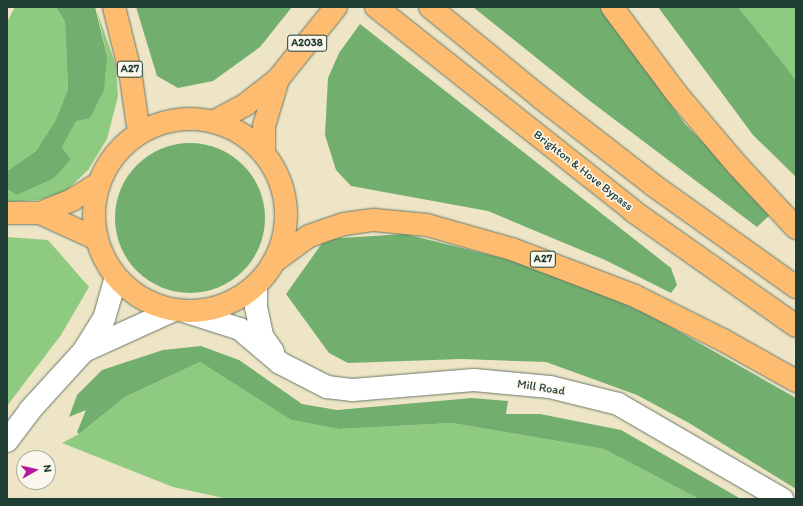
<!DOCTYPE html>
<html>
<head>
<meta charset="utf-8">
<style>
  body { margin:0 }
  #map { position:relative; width:803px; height:506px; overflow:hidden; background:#ede5c6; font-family:Itim,sans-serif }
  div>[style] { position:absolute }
  .green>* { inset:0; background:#8ecb81 }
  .forest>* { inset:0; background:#72af6f }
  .round { border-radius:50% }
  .roads { filter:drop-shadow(0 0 1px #677867) drop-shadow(0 0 1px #677867) }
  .minor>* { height:22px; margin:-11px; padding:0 11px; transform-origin:11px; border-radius:11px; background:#fff }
  .major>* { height:22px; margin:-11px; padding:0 11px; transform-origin:11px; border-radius:11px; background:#febc70 }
  .major>.ring { margin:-11px; padding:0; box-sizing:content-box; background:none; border:22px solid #febc70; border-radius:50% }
  .highway>* { height:22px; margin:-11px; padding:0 11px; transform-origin:11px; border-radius:11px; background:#febc70 }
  span { translate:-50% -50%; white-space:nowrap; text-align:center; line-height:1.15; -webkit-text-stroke:3.5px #fbf7ec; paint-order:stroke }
  .shield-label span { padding:1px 3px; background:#fbf7ec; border:1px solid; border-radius:3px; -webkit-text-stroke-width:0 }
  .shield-label { font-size:11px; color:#1f3d34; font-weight:700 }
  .street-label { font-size:12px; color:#1f3d34 }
  .frame { position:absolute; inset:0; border:8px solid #1f3d34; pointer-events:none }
  .north { position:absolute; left:16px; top:450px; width:40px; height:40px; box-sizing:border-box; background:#fbf7ec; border:1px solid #a3ada2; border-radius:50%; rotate:82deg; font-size:11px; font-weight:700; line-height:16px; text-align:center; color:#1f3d34 }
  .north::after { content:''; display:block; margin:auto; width:14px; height:18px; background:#b5179e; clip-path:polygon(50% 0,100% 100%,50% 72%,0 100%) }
</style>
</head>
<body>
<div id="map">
  <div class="green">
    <div style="clip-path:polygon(15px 7px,56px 7px,65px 22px,68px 89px,57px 120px,36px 151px,7px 171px,7px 22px)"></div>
    <div style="clip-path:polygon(738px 7px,796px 7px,796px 80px,773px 53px)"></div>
    <div style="clip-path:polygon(97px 11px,116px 66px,118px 96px,107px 139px,88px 170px,65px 192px,39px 200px,7px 202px,7px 188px,71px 159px,62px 147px,107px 56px)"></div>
    <div style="clip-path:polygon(7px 237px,48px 240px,89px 287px,61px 335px,7px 406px)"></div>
    <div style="clip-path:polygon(200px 362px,291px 420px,339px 429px,452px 423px,604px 449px,699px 499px,228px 499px,173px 487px,62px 443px,79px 434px,125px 397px)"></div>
  </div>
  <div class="forest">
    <div style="clip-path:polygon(56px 7px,95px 7px,107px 56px,104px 90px,90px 118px,76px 121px,62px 147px,71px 159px,54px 178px,17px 195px,7px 189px,7px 171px,36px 151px,56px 120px,68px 89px,65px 22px)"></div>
    <div style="clip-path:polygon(136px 7px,292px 7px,260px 47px,213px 81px,178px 88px,157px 76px)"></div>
    <div style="clip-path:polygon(473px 7px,600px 7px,685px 124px,772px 213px,757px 227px,590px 101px)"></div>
    <div style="clip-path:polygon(658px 7px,738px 7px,796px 80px,796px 177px,753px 135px)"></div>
    <div style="clip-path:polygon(360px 24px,671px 268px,677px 285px,671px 293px,605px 260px,488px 211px,351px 186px,336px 170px,325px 135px,328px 78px,339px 53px)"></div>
    <div class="round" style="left:115px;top:143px;width:150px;height:150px"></div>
    <div style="clip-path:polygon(405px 234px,531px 265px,648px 314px,796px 398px,796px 489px,689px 423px,637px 395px,546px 362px,461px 359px,348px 363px,329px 353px,286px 294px,325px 239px)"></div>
    <div style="clip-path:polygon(201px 346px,239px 360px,302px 404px,337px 410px,472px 398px,508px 401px,506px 414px,540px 414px,621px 430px,741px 499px,699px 499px,604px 449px,452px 423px,339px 429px,291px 420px,200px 362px,125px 397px,79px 434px,77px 432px,86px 410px,69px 417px,77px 395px,102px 370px,163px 350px)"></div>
  </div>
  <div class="roads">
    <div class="minor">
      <div style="left:256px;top:286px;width:21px;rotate:90deg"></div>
      <div style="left:256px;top:307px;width:30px;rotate:78deg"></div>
      <div style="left:262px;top:336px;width:19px;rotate:55deg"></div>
      <div style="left:187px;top:312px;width:56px;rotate:17.8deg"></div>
      <div style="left:240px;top:329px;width:52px;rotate:40.4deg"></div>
      <div style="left:280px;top:363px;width:53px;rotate:27.1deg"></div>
      <div style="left:327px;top:387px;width:26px;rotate:7deg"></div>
      <div style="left:353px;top:390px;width:121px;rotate:-4.7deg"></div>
      <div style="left:474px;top:380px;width:76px;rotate:5.3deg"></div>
      <div style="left:550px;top:387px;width:70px;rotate:14deg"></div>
      <div style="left:618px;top:404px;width:190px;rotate:30.1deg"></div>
      <div style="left:84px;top:351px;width:99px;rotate:-24.5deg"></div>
      <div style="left:7px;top:441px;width:39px;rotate:-53deg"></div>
      <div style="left:30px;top:410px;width:79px;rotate:-47.6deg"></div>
      <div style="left:83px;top:352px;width:39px;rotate:-58deg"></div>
      <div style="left:104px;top:319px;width:44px;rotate:-74.1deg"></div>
    </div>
    <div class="major">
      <div class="ring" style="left:94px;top:119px;width:170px;height:170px"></div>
      <div style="left:215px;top:121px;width:34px;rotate:-28deg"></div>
      <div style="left:245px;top:105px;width:42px;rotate:-38.2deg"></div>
      <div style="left:278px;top:79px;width:92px;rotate:-51.1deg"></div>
      <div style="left:264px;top:152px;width:26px;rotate:-90deg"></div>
      <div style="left:264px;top:126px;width:49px;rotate:-73.4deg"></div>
      <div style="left:7px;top:213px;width:33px"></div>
      <div style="left:40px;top:213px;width:63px;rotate:24.5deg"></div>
      <div style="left:40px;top:213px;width:35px;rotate:-22deg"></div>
      <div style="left:72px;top:200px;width:32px;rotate:-32deg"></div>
    </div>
    <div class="highway">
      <div style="left:114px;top:7px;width:66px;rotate:76deg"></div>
      <div style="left:130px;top:71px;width:63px;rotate:81.7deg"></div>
      <div style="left:376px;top:7px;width:328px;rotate:38.4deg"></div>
      <div style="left:633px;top:211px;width:199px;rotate:35.2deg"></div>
      <div style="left:430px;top:7px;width:144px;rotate:39.3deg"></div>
      <div style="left:541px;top:98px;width:142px;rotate:37.8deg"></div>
      <div style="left:653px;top:185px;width:176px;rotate:35.5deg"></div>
      <div style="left:612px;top:7px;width:107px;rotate:53.3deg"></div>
      <div style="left:676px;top:93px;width:96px;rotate:49.7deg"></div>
      <div style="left:738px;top:166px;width:85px;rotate:46.9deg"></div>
      <div style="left:276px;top:260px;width:41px;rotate:-36deg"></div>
      <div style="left:309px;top:236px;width:37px;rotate:-19deg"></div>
      <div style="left:344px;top:224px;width:30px;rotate:-8deg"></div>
      <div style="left:374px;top:220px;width:53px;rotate:5.4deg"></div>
      <div style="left:427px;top:225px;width:88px;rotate:15.8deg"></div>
      <div style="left:512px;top:249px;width:132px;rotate:20.9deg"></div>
      <div style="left:635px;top:296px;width:98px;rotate:26.6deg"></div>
      <div style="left:723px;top:340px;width:84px;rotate:29.3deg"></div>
    </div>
  </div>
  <div class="shield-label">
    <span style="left:307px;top:43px">A2038</span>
    <span style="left:130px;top:69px">A27</span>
    <span style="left:543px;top:259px">A27</span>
  </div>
  <div class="street-label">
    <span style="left:583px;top:171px;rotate:38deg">Brighton &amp; Hove Bypass</span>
    <span style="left:541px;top:388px;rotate:9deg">Mill Road</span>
  </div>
  <div class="frame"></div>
  <div class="north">N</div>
</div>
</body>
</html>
